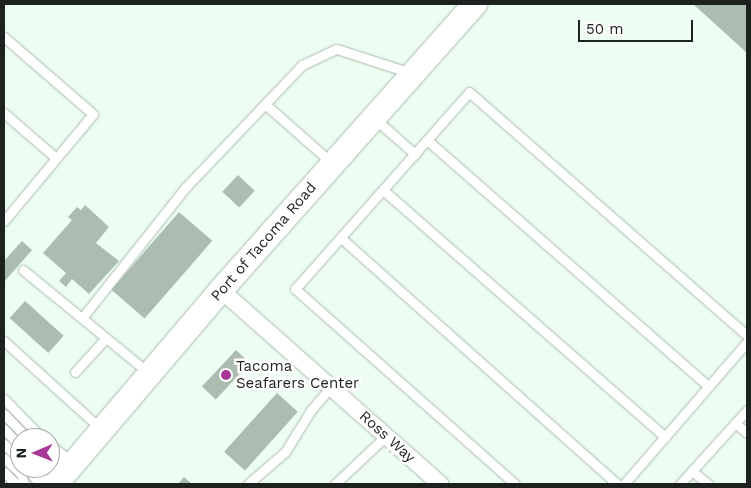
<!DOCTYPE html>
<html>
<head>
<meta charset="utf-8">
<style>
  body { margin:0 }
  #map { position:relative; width:751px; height:488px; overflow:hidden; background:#edfdf1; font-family:"Work Sans",sans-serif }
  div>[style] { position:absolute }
  .building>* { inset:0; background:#adbcb1; transform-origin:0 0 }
  .roads { filter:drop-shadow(0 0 1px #abbaaf) drop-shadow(0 0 1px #abbaaf) }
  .service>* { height:9px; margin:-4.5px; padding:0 4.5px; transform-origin:4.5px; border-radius:4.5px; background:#fff }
  .minor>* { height:16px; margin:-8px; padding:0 8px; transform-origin:8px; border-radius:8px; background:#fff }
  .secondary>* { height:24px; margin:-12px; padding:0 12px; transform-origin:12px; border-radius:12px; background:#fff }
  .dots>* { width:14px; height:14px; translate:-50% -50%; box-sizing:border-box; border:2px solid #fff; border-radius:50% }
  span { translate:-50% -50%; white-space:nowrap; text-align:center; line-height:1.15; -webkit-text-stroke:5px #fff; paint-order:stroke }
  .street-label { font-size:15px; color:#1c221e }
  .poi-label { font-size:15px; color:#1c221e }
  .left { translate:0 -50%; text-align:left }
  .frame { position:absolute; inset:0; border:5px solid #1c221e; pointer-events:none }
  .north { position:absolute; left:10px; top:428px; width:50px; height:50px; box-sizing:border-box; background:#fff; border:1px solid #a4a7a5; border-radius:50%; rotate:269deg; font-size:14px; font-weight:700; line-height:20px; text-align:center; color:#1c221e }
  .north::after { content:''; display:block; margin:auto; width:18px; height:22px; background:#a73896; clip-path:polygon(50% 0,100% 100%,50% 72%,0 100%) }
  .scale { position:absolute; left:578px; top:20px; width:115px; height:22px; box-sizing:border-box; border:2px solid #1c221e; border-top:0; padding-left:6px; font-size:15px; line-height:18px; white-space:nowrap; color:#1c221e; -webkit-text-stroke:4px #fff; paint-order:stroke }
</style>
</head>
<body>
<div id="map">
  <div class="building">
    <div style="clip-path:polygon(693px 4px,747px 4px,747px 53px)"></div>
    <div style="left:238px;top:175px;width:23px;height:23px;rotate:43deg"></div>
    <div style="clip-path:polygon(85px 205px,109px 227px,96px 243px,119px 261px,89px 294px,72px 279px,66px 287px,59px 281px,66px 273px,43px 253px,72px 220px,68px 217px,77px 207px,81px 210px)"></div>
    <div style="left:179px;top:212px;width:44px;height:103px;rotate:41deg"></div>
    <div style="clip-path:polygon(22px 241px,32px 250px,4px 282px,4px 261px)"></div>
    <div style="left:25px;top:301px;width:52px;height:23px;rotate:42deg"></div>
    <div style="left:236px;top:350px;width:19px;height:50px;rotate:43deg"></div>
    <div style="left:277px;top:393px;width:28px;height:79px;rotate:42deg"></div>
    <div style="clip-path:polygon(184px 477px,192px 484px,178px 484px)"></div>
  </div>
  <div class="roads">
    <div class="service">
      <div style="left:4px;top:37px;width:118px;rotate:40.9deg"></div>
      <div style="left:93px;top:114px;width:139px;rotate:129.8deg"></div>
      <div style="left:265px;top:104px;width:89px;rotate:41.4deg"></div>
      <div style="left:4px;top:113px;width:69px;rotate:40.9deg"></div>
      <div style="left:374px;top:118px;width:55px;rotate:41.3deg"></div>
      <div style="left:427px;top:140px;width:373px;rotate:41.2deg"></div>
      <div style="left:383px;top:190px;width:375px;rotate:41.2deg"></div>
      <div style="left:341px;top:238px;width:370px;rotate:41.7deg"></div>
      <div style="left:23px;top:270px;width:164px;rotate:39.3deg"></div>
      <div style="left:82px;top:318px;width:166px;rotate:-51.6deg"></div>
      <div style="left:185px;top:188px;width:170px;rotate:-46.4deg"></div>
      <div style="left:302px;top:65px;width:38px;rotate:-25deg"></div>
      <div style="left:337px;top:49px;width:78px;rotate:18deg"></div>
      <div style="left:4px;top:341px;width:131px;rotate:42.2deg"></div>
      <div style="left:75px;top:372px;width:46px;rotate:-47.6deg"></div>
      <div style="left:4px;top:399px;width:54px;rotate:45.7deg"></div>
      <div style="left:4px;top:414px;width:33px;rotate:46deg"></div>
      <div style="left:735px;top:423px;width:16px;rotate:40deg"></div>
      <div style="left:4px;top:429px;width:23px;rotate:47deg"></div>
      <div style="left:4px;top:444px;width:23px;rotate:45deg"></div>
      <div style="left:50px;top:445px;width:30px;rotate:37deg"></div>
      <div style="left:4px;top:458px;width:23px;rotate:43deg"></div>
      <div style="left:21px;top:474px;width:10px;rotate:73deg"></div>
      <div style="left:50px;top:458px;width:20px;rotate:15deg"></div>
      <div style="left:27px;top:468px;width:16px;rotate:52deg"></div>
      <div style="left:37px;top:481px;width:17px;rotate:-10deg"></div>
      <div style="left:47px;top:468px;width:17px;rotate:-7deg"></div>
      <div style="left:692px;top:471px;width:21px;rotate:39deg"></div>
      <div style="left:4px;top:472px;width:17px;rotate:45deg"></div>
      <div style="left:248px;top:484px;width:49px;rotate:-40.9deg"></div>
      <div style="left:285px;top:452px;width:49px;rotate:-58.2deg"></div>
      <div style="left:311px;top:410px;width:30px;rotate:-49deg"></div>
      <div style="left:335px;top:484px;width:70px;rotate:-43.3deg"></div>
      <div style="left:515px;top:484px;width:294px;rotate:-138.4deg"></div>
      <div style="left:295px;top:289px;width:263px;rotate:-48.5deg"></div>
      <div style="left:469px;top:92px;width:369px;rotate:41.2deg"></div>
      <div style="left:624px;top:484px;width:188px;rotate:-49.1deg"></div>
      <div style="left:680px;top:484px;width:100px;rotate:-47.8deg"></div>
    </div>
    <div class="minor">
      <div style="left:221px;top:290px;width:293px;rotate:41.5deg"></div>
    </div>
    <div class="secondary">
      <div style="left:56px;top:484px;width:255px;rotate:-49.6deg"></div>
      <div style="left:221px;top:290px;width:383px;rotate:-48.4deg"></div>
    </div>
  </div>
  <div class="dots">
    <div style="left:226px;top:375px;background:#a73896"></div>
  </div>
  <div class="street-label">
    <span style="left:264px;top:242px;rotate:-49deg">Port of Tacoma Road</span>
    <span style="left:387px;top:437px;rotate:42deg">Ross Way</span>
  </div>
  <div class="poi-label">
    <span class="left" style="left:236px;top:375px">Tacoma<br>Seafarers Center</span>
  </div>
  <div class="frame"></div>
  <div class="north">N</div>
  <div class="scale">50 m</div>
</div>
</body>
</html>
